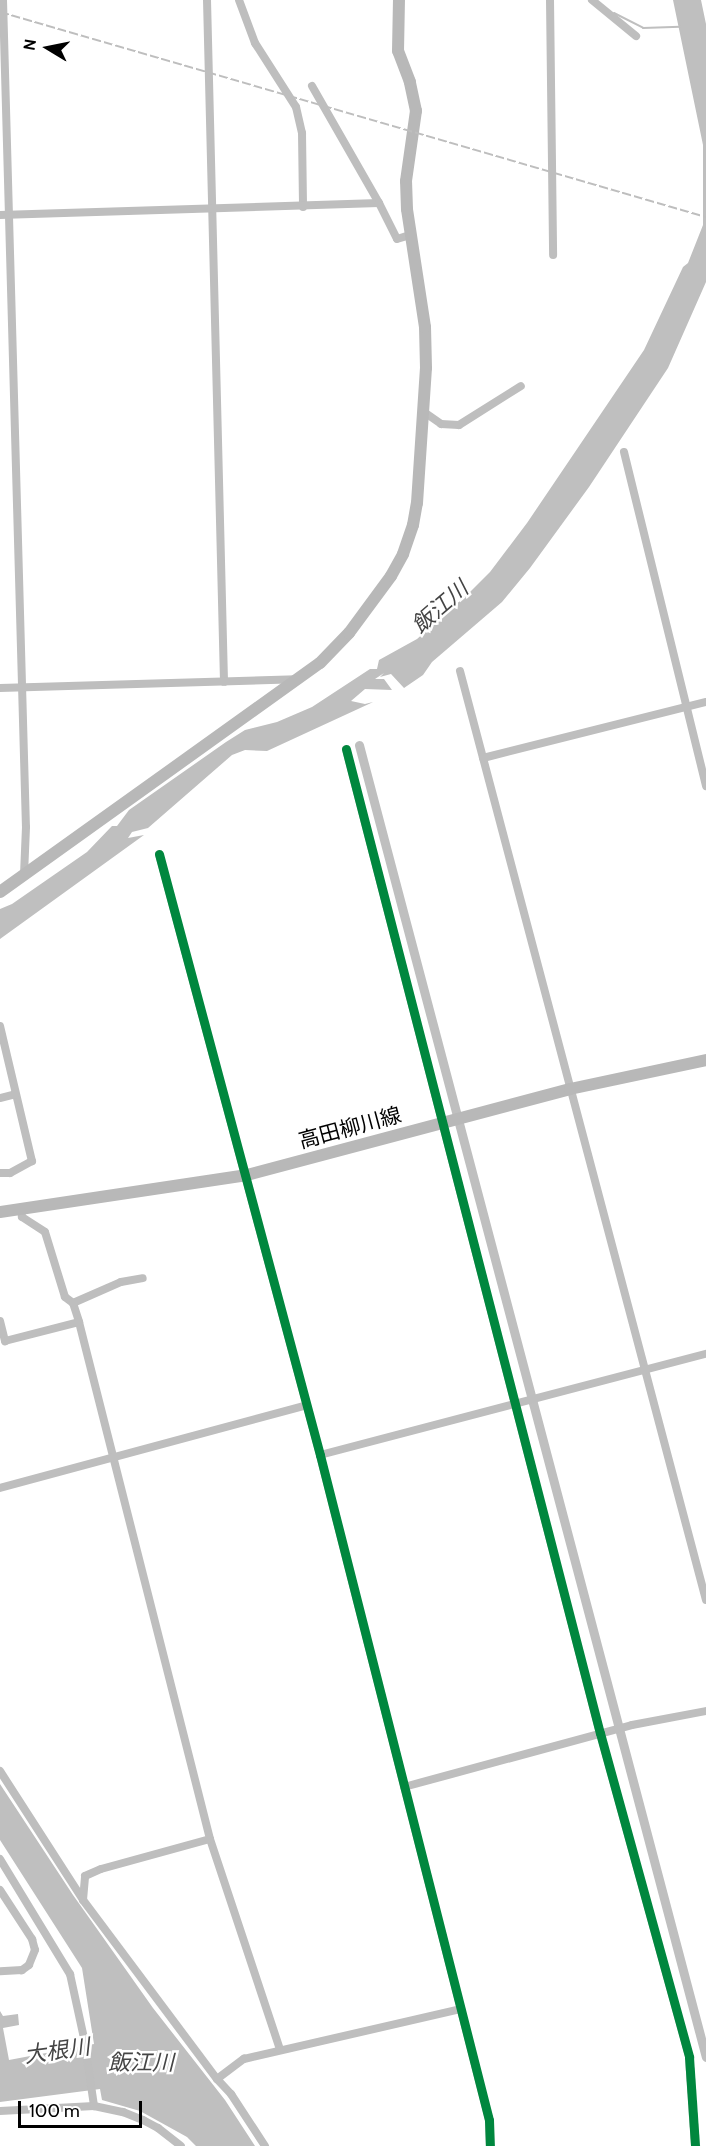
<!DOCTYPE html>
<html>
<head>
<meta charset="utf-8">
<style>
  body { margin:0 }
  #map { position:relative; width:706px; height:2146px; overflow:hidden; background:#fff; font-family:Cabin,"Noto Sans JP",sans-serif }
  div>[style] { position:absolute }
  .water>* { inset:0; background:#bfbfbf }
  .stream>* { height:2px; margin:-1px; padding:0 1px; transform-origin:1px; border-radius:1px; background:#bfbfbf }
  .canal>* { height:9px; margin:-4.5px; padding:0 4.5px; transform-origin:4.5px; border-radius:4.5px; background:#bfbfbf }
  .street>* { height:8px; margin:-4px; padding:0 4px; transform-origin:4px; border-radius:4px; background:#bebebe }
  .secondary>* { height:12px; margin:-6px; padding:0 6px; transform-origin:6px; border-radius:6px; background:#b8b8b8 }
  .rail>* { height:2px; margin-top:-1px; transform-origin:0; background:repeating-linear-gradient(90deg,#bebebe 0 9px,transparent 0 12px) }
  .cycleway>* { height:9px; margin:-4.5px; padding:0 4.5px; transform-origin:4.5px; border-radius:4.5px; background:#00873e }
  span { translate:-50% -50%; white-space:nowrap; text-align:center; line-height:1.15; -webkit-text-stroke:5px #fff; paint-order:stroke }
  .street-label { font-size:21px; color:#000 }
  .water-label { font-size:22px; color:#444; font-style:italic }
  .north { position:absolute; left:18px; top:18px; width:60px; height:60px; -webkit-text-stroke:4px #fff; paint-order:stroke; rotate:280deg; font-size:16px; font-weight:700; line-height:24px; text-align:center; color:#000 }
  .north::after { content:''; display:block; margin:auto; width:21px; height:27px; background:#000; clip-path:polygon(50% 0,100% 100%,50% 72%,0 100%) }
  .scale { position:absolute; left:18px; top:2101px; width:124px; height:27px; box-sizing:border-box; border:3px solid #000; border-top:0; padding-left:8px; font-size:18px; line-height:21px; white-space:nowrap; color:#000; -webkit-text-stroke:4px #fff; paint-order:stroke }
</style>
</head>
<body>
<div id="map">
  <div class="water">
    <div style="clip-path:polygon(673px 0,701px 0,706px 24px,706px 282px,668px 368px,589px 487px,530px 568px,502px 602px,432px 662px,423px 675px,404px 688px,391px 674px,380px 677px,384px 673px,375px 679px,384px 679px,392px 690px,365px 689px,351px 701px,365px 704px,373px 702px,371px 703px,267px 751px,245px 750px,232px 755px,148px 828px,132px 832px,128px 838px,144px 835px,0 939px,0 909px,12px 904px,87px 852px,112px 826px,117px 826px,129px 810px,226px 742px,245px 730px,277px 722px,312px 707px,370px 669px,377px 669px,379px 660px,417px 639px,470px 592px,490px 572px,527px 523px,644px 350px,683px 267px,688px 263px,703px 225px,703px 145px)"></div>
    <div style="clip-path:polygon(0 1784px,73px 1895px,153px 2008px,225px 2100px,255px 2146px,196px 2146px,187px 2137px,140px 2111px,102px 2100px,100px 2089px,0 2102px,0 2011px,3px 2016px,18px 2014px,19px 2025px,3px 2028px,9px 2060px,94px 2044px,82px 1968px,0 1840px)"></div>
  </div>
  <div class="stream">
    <div style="left:614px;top:13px;width:33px;rotate:27deg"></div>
    <div style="left:643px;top:28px;width:37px;rotate:-2deg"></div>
  </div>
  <div class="canal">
    <div style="left:359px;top:745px;width:1357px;rotate:75.19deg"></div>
  </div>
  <div class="street">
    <div style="left:3px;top:0;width:827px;rotate:88.41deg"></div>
    <div style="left:26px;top:827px;width:47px;rotate:92.4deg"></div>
    <div style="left:207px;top:0;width:682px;rotate:88.57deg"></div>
    <div style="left:239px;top:0;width:46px;rotate:69.6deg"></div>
    <div style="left:255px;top:43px;width:76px;rotate:57.4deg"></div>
    <div style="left:296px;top:107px;width:27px;rotate:77deg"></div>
    <div style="left:302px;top:133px;width:74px;rotate:89.2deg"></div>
    <div style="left:550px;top:0;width:255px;rotate:89.3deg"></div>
    <div style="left:592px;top:0;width:57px;rotate:39.3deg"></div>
    <div style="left:312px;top:86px;width:135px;rotate:60.2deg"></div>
    <div style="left:0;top:215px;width:379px;rotate:-1.8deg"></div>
    <div style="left:379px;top:203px;width:40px;rotate:63.4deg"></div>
    <div style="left:397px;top:239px;width:14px;rotate:-17deg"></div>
    <div style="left:424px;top:412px;width:21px;rotate:35deg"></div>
    <div style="left:441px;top:424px;width:18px;rotate:3deg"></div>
    <div style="left:459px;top:425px;width:73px;rotate:-32.2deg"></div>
    <div style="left:624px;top:452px;width:344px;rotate:76.2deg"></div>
    <div style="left:460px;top:671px;width:961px;rotate:75.17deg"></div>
    <div style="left:0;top:688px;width:296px;rotate:-1.7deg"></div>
    <div style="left:346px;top:749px;width:1016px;rotate:75.53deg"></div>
    <div style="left:600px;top:1733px;width:336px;rotate:74.6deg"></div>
    <div style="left:689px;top:2057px;width:89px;rotate:86.1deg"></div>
    <div style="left:483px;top:758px;width:230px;rotate:-14.1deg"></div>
    <div style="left:159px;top:854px;width:622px;rotate:75deg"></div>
    <div style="left:320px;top:1455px;width:686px;rotate:75.74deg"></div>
    <div style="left:489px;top:2120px;width:26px;rotate:88deg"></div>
    <div style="left:0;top:1026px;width:139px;rotate:76.7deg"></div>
    <div style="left:32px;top:1161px;width:25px;rotate:151deg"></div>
    <div style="left:10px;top:1173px;width:10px;rotate:180deg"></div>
    <div style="left:0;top:1098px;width:16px;rotate:-14deg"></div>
    <div style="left:21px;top:1208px;width:9px;rotate:84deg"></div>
    <div style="left:22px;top:1217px;width:27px;rotate:33deg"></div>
    <div style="left:45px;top:1232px;width:68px;rotate:72.9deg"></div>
    <div style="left:65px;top:1297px;width:10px;rotate:37deg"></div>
    <div style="left:73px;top:1303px;width:20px;rotate:72deg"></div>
    <div style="left:73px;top:1303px;width:52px;rotate:-23.6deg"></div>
    <div style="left:121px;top:1282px;width:22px;rotate:-10deg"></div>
    <div style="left:0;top:1321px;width:21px;rotate:76deg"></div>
    <div style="left:5px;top:1341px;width:76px;rotate:-14.4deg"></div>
    <div style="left:79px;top:1322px;width:533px;rotate:75.78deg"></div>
    <div style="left:210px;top:1839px;width:222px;rotate:71.6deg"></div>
    <div style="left:320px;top:1455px;width:399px;rotate:-14.7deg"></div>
    <div style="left:0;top:1488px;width:318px;rotate:-15.1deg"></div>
    <div style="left:0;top:1771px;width:153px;rotate:57.2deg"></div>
    <div style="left:83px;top:1900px;width:224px;rotate:53.2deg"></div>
    <div style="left:217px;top:2079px;width:21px;rotate:47deg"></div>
    <div style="left:231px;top:2094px;width:62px;rotate:56.8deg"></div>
    <div style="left:404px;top:1787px;width:236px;rotate:-15.2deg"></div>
    <div style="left:632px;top:1725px;width:75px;rotate:-10.7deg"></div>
    <div style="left:0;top:1859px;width:135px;rotate:58.7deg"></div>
    <div style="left:70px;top:1974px;width:66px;rotate:77.7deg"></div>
    <div style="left:84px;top:2038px;width:69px;rotate:81.6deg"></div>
    <div style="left:0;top:1890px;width:59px;rotate:56.9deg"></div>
    <div style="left:32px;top:1939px;width:11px;rotate:75deg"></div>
    <div style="left:35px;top:1950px;width:16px;rotate:112deg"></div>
    <div style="left:29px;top:1965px;width:9px;rotate:144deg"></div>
    <div style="left:22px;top:1970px;width:22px;rotate:177deg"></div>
    <div style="left:83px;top:1900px;width:24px;rotate:-85deg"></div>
    <div style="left:85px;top:1876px;width:17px;rotate:-24deg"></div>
    <div style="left:101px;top:1869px;width:113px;rotate:-15.4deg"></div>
    <div style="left:217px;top:2079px;width:34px;rotate:-37deg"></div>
    <div style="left:244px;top:2059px;width:223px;rotate:-13deg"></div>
    <div style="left:0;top:2111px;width:94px;rotate:-3deg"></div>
    <div style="left:94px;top:2106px;width:30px;rotate:12deg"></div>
    <div style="left:123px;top:2112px;width:22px;rotate:22deg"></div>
    <div style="left:143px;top:2120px;width:17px;rotate:28deg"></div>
    <div style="left:158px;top:2128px;width:29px;rotate:38deg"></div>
  </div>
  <div class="secondary">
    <div style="left:0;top:892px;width:393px;rotate:-35.6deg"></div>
    <div style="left:320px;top:663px;width:42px;rotate:-46deg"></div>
    <div style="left:349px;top:633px;width:71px;rotate:-53.6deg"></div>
    <div style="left:391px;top:576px;width:25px;rotate:-61deg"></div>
    <div style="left:403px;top:554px;width:31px;rotate:-71deg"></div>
    <div style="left:413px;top:525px;width:22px;rotate:-80deg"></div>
    <div style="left:417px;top:503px;width:135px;rotate:-86.2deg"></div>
    <div style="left:426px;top:368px;width:41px;rotate:-91.4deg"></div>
    <div style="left:425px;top:327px;width:119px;rotate:-98.7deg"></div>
    <div style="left:407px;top:209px;width:28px;rotate:-92deg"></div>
    <div style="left:406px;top:181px;width:71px;rotate:-81.9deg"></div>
    <div style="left:416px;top:111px;width:30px;rotate:-102deg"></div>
    <div style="left:410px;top:82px;width:33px;rotate:-111deg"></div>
    <div style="left:398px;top:51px;width:51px;rotate:-88.9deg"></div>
    <div style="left:0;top:1212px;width:250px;rotate:-8.5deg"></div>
    <div style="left:247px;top:1175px;width:334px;rotate:-14.9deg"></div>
    <div style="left:570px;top:1089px;width:139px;rotate:-12deg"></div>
  </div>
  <div class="rail">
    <div style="left:0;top:12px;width:735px;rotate:16.19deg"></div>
  </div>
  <div class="cycleway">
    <div style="left:346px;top:749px;width:1016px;rotate:75.53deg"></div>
    <div style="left:600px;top:1733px;width:336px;rotate:74.6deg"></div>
    <div style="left:689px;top:2057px;width:89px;rotate:86.1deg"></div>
    <div style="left:159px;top:854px;width:622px;rotate:75deg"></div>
    <div style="left:320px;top:1455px;width:686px;rotate:75.74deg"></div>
    <div style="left:489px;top:2120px;width:26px;rotate:88deg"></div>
  </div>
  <div class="street-label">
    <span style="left:350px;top:1128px;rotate:-15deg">高田柳川線</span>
  </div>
  <div class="water-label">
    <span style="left:440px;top:607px;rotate:-41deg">飯江川</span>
    <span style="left:57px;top:2051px;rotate:-8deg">大根川</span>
    <span style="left:141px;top:2063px">飯江川</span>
  </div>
  <div class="north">N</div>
  <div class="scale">100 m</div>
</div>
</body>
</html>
